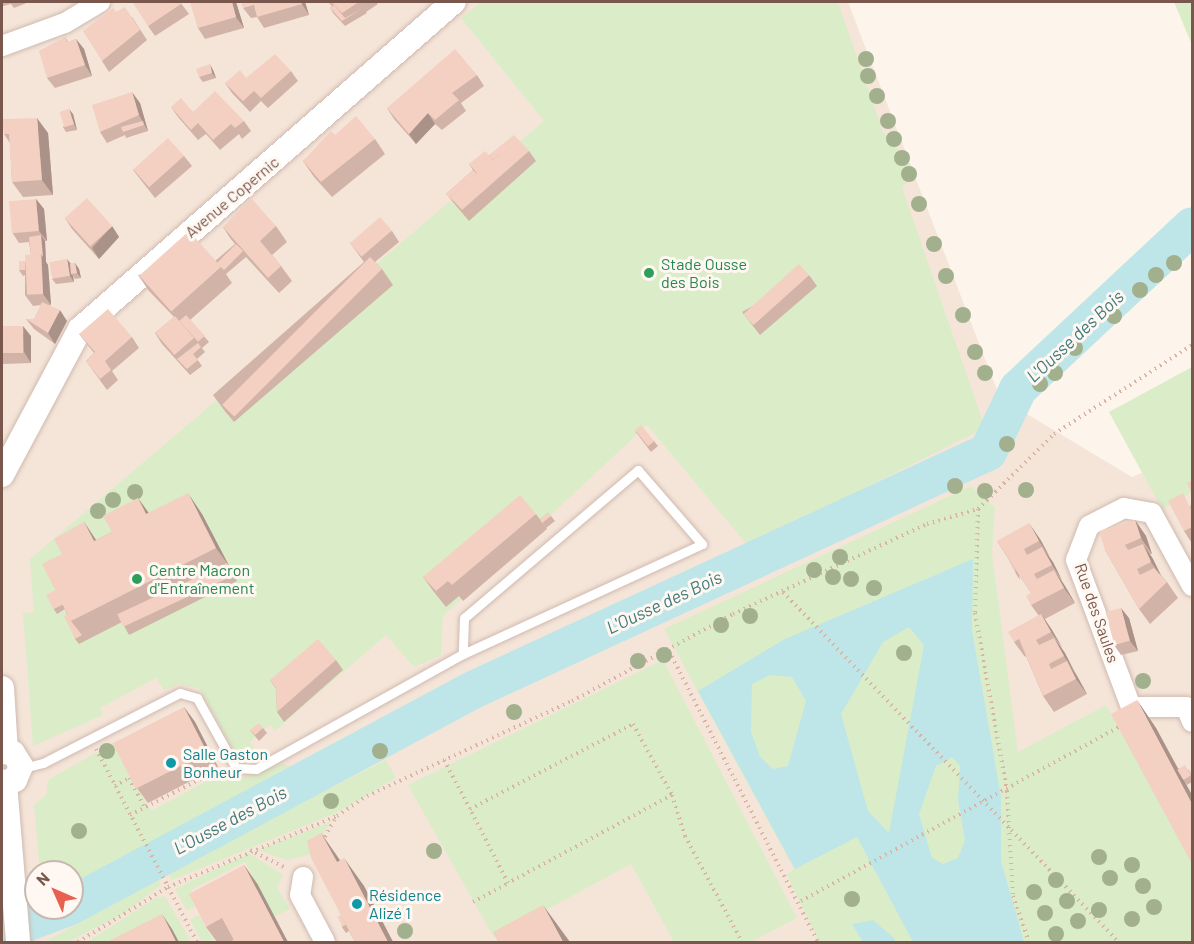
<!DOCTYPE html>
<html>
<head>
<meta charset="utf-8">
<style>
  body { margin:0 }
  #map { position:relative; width:1194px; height:944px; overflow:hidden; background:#fdf4eb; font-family:Barlow,sans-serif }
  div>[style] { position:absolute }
  .residential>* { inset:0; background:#f5e5d9 }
  .green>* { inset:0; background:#dbecc8 }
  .water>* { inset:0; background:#bee6e8 }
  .river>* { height:38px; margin:-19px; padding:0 19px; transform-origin:19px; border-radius:19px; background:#bee6e8 }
  .path>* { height:4px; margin-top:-2px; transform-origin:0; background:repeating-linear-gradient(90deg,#d9b3a4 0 1.5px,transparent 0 6px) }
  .roads { filter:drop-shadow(0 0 2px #d0baaf) drop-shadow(0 0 2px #d0baaf) }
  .service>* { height:9px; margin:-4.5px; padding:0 4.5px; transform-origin:4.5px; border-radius:4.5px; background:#fff }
  .minor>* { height:20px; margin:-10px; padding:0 10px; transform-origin:10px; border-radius:10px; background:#fff }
  .tertiary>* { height:24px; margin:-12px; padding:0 12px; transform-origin:12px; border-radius:12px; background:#fff }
  .trees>* { width:16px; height:16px; margin:-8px; border-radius:50%; background:#a2b08e }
  .wall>* { inset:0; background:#d1b3a7 }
  .shaded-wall>* { inset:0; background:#aa9288 }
  .building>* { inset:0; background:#f3d0c2; transform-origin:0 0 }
  .dots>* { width:16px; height:16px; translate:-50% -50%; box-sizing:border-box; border:3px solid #fff8f2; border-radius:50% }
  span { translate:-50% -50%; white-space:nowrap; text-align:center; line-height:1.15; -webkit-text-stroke:6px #fff8f2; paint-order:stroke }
  .street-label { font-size:16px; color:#79574d }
  .leisure-label { font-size:16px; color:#27864d }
  .left { translate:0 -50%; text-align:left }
  .culture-label { font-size:16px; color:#0d838f }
  .water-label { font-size:18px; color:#407b7e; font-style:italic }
  .frame { position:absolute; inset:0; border:3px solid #79574d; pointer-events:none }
  .north { position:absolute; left:24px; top:860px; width:60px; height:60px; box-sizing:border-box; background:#fff8f2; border:2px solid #c9b8b0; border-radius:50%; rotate:315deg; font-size:16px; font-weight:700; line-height:24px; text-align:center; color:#79574d }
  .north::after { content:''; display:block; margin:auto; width:21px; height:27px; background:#e76050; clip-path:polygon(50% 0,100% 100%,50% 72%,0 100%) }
</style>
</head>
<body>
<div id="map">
  <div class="residential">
    <div style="clip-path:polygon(evenodd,2px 2px,848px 2px,1000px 398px,1132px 477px,1192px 452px,1192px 942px,2px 942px,2px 2px,36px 872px,72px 872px,72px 908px,36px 908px,36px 872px)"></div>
  </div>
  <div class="green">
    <div style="clip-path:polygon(481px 2px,838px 2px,883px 132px,917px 173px,902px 187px,985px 428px,748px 546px,647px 425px,443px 616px,441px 655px,414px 667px,386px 635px,275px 731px,270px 725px,250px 742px,256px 752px,252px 755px,232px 748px,200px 689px,180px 684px,164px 690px,156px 678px,100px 708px,103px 715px,33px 746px,23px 613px,34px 612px,30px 559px,544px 121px,461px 18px)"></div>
    <div style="clip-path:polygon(1174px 2px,1192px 2px,1192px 45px)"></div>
    <div style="clip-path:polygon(1192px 367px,1192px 492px,1162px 509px,1109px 412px)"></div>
    <div style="clip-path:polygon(971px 486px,995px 507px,992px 553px,1018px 752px,1106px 705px,1192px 856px,1192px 942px,819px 942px,787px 875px,794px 869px,664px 629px)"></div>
    <div style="clip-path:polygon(663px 660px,797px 918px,751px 942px,674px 942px,631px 864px,494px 938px,408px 785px)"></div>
    <div style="clip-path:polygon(113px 743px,151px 811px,225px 771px,239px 779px,281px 763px,292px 767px,72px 886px,72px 872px,40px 872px,34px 805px,46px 795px,48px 780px)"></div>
    <div style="clip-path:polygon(386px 760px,396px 778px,336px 813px,172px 880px,167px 872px)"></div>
    <div style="clip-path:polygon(330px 822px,313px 854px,287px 860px,257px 850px)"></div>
    <div style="clip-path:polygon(249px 853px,283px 875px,277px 887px,290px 909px,274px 917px,245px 862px,191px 890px,198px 904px,187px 911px,175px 889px)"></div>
    <div style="clip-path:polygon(158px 877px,161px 885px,123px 914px,68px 942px,45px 942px)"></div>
    <div style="clip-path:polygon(165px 896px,191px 942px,87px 942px,154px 899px)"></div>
    <div style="clip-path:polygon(199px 915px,214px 942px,202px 942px,190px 920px)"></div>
  </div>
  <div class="water">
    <div style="clip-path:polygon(evenodd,973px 559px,972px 630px,1001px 797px,1001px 861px,1024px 942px,913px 942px,857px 837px,795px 869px,698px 691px,785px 639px,973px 559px,909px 627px,924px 645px,889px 833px,868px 811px,841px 714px,883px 642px,909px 627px,973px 559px,770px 675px,792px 677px,806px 701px,788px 766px,773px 769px,760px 757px,751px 732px,752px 684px,770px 675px,973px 559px,952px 757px,960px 766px,958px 800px,965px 840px,958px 858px,943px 864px,932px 858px,919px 814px,936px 766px,952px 757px)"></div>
    <div style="clip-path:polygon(873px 920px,895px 939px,894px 942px,863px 942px,852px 924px)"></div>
  </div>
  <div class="river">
    <div style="left:72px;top:905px;width:457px;rotate:-28.2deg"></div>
    <div style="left:475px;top:689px;width:565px;rotate:-24.8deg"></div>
    <div style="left:988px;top:452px;width:70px;rotate:-64.5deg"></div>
    <div style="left:1018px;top:389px;width:238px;rotate:-43.1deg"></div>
    <div style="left:2px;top:932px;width:68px;rotate:-20.6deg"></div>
  </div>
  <div class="path">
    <div style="left:978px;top:509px;width:104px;rotate:91.7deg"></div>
    <div style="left:975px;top:613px;width:181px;rotate:79.8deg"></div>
    <div style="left:1007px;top:791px;width:105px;rotate:86.7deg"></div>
    <div style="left:1013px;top:896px;width:49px;rotate:70.8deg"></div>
    <div style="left:783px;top:592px;width:485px;rotate:46.2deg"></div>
    <div style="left:669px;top:651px;width:327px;rotate:62.9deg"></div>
    <div style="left:96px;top:749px;width:218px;rotate:62.4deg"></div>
    <div style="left:444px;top:760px;width:55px;rotate:62deg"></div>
    <div style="left:115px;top:786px;width:16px;rotate:-30deg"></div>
    <div style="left:129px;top:778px;width:34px;rotate:62deg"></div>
    <div style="left:672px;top:795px;width:186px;rotate:151.8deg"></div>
    <div style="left:508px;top:883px;width:83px;rotate:-117.2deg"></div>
    <div style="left:470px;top:809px;width:184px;rotate:-27.5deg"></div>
    <div style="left:633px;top:724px;width:81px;rotate:61.2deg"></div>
    <div style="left:672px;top:795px;width:43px;rotate:72.4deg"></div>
    <div style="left:685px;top:836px;width:120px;rotate:61.7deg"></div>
    <div style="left:130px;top:815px;width:101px;rotate:-27.1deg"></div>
    <div style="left:322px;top:842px;width:29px;rotate:-61deg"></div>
    <div style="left:250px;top:850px;width:40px;rotate:26.6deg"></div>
    <div style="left:801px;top:901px;width:365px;rotate:-28.7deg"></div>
    <div style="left:473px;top:902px;width:40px;rotate:-28deg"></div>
    <div style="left:78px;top:942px;width:105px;rotate:-31.4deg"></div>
    <div style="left:168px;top:887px;width:183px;rotate:-22.8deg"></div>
    <div style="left:337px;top:816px;width:36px;rotate:-34deg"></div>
    <div style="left:367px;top:796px;width:226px;rotate:-24.9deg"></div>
    <div style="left:572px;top:701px;width:183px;rotate:-28.4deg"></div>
    <div style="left:733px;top:614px;width:214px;rotate:-24.9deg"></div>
    <div style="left:927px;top:524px;width:53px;rotate:-16.4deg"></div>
    <div style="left:978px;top:509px;width:107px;rotate:-44.6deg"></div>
    <div style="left:1054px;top:434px;width:164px;rotate:-32.8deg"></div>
  </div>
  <div class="roads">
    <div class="service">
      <div style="left:23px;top:768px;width:21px;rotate:-14deg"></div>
      <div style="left:43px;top:763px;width:154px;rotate:-27.1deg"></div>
      <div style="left:180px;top:693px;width:18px;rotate:16deg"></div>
      <div style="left:197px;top:698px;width:80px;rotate:60.9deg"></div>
      <div style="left:236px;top:768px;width:20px;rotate:3deg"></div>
      <div style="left:256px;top:769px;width:237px;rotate:-29.1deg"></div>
      <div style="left:463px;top:654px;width:263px;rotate:-24.7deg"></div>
      <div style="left:702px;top:544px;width:98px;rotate:-130.9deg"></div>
      <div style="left:638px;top:470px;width:228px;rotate:139.6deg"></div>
      <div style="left:464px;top:618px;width:36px;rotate:92deg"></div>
    </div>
    <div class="minor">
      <div style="left:2px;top:46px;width:67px;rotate:-20.1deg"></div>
      <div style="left:65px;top:23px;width:41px;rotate:-31deg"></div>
      <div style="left:1192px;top:586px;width:83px;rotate:-118.7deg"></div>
      <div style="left:1152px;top:513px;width:28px;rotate:-170deg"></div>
      <div style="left:1124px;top:508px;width:39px;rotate:153deg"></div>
      <div style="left:1089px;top:526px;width:36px;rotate:111deg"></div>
      <div style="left:1076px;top:560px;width:157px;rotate:69.5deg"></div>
      <div style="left:1131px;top:707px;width:55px"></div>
      <div style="left:1186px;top:707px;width:16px;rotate:68deg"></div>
      <div style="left:303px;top:877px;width:18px;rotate:99deg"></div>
      <div style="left:300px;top:895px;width:53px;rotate:62deg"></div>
    </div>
    <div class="tertiary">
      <div style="left:2px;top:475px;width:166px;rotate:-61.9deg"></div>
      <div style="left:80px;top:329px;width:497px;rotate:-41.2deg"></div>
      <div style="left:2px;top:688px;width:64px;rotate:86.4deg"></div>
      <div style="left:2px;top:752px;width:11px;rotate:5deg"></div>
      <div style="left:13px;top:753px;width:15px;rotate:58deg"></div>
      <div style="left:21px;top:766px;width:15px;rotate:113deg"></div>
      <div style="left:15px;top:780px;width:13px;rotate:171deg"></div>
      <div style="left:5px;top:783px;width:160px;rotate:85.3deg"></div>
    </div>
  </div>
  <div class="trees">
    <div style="left:866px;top:59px"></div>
    <div style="left:868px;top:76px"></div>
    <div style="left:877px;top:96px"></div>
    <div style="left:888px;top:121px"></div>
    <div style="left:894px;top:139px"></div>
    <div style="left:902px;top:158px"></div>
    <div style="left:909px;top:174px"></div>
    <div style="left:919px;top:204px"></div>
    <div style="left:934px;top:244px"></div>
    <div style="left:1174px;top:263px"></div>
    <div style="left:1156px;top:275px"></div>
    <div style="left:946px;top:276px"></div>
    <div style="left:1140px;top:290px"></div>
    <div style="left:963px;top:315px"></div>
    <div style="left:1114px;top:316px"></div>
    <div style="left:1075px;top:348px"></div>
    <div style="left:975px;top:352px"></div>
    <div style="left:985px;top:373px"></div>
    <div style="left:1055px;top:373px"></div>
    <div style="left:1040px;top:384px"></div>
    <div style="left:1007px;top:444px"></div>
    <div style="left:955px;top:486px"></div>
    <div style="left:1026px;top:490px"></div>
    <div style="left:985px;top:491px"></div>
    <div style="left:135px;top:492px"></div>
    <div style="left:113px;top:500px"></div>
    <div style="left:98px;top:511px"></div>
    <div style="left:840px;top:557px"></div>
    <div style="left:814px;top:570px"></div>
    <div style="left:833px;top:577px"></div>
    <div style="left:851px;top:579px"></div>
    <div style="left:874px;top:588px"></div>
    <div style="left:750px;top:616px"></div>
    <div style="left:721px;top:625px"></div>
    <div style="left:904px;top:653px"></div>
    <div style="left:664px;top:655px"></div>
    <div style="left:638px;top:661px"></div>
    <div style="left:1143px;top:681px"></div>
    <div style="left:514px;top:712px"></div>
    <div style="left:107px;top:751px"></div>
    <div style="left:380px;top:751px"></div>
    <div style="left:331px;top:801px"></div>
    <div style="left:79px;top:831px"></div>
    <div style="left:434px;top:851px"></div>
    <div style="left:1099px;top:857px"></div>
    <div style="left:1132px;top:865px"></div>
    <div style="left:1110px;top:878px"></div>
    <div style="left:1056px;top:880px"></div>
    <div style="left:1143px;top:886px"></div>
    <div style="left:1034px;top:892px"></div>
    <div style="left:852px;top:899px"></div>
    <div style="left:1067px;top:901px"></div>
    <div style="left:1154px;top:907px"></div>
    <div style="left:1099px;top:910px"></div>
    <div style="left:1045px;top:913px"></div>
    <div style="left:1132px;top:919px"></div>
    <div style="left:1078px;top:921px"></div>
    <div style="left:405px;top:931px"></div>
    <div style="left:1056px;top:934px"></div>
  </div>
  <div class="wall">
    <div style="clip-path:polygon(2px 2px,29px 2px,14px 8px,11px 4px,3px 6px,2px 4px)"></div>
    <div style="clip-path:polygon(180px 2px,189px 14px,155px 36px,148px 26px)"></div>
    <div style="clip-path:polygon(191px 2px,236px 2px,244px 28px,205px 39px,198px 28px)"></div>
    <div style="clip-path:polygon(242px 2px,305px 2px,309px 15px,264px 28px,257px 17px,251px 18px,243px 8px)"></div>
    <div style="clip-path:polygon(328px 2px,376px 2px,378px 4px,366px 12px,367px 13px,345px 26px,333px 13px,330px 8px,332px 6px)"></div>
    <div style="clip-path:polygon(116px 12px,132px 17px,147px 40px,109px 72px,102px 61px)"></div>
    <div style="clip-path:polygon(65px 37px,68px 42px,76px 39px,84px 49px,92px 76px,55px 88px,47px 78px)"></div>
    <div style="clip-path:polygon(213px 70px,216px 78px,203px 82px,199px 77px)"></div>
    <div style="clip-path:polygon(291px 71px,298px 81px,268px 108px,261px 101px,250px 112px,232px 93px,225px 83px,246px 78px)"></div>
    <div style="clip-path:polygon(477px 75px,484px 86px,461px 103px,466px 111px,442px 130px,435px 124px,416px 144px,394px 119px,387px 108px)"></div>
    <div style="clip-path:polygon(140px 103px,148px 131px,126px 138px,125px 135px,107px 143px,100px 132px)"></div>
    <div style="clip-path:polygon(171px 107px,193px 112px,244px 121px,251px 131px,242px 139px,239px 134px,220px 150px,206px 134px,198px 140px,178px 117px)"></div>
    <div style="clip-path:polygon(73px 114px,77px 130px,66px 132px,63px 127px)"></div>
    <div style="clip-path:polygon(48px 133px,53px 195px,23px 197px,12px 182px,10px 143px,4px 134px)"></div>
    <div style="clip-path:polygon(335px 135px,375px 139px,385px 154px,332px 197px,314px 177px,303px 161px)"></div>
    <div style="clip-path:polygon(529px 151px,536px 161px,469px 221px,446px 194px,473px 170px,469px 164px,489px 155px)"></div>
    <div style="clip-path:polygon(184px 156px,192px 166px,155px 198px,133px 170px)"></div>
    <div style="clip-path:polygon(36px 199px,44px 209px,47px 241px,45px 241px,46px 262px,48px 265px,51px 305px,49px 305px,67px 321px,55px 344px,34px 329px,26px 319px,34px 319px,41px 305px,33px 306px,25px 295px,25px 275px,23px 276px,19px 270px,31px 255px,29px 242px,19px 243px,12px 232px)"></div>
    <div style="clip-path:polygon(65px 218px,112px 226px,119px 237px,99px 259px,72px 229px)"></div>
    <div style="clip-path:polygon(276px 226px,287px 242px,272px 255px,281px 266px,292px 281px,279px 293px,246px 257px,226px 274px,232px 283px,190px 320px,209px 342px,202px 348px,205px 352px,197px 359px,202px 366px,190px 375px,162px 344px,155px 333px,174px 317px,149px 291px,138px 275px,215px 261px,235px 244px,230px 238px,223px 227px)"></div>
    <div style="clip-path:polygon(392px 231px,399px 242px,375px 262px,382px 269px,393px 285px,234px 422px,224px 410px,213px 395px,364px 262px,350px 243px)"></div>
    <div style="clip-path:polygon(75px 263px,79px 269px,81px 278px,75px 279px,73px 276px,74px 282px,56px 284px,52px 279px,71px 264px)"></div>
    <div style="clip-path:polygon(809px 275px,817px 286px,760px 335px,742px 312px)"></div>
    <div style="clip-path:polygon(2px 326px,31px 336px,31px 363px,2px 364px)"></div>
    <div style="clip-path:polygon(79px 334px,132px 337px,139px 348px,112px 371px,118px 380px,107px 390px,86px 361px,94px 353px)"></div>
    <div style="clip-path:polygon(635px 431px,654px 441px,658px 446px,651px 452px)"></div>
    <div style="clip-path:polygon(138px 498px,149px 513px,202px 514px,237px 581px,129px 635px,122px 622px,79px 644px,75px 639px,65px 609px,57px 614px,53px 608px,62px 554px,84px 522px,96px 540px,112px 532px)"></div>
    <div style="clip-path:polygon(1191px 504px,1192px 507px,1192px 541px,1191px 542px,1184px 531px)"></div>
    <div style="clip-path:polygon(536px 514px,547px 529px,463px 601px,459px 596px,446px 607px,434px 592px,423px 577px)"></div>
    <div style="clip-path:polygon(551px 516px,555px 521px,546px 528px,540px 519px)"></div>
    <div style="clip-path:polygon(1135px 520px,1146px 536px,1152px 554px,1150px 554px,1153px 559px,1161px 575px,1167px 582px,1178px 598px,1150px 624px,1139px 609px,1105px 550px)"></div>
    <div style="clip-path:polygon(1040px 539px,1062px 581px,1075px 603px,1045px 619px,1052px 630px,1087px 694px,1054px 712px,1043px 696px,1026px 656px,1025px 657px,1014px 642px,1039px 616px,1031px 605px,1031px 593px,1019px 575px,1020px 580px,1016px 574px,1009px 560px,997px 541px)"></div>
    <div style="clip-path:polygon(1129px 618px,1138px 651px,1121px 655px,1114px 645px)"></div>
    <div style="clip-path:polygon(336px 660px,343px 670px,284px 722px,277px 712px,276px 689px,270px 680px)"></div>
    <div style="clip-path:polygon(1137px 700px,1156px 728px,1178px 768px,1189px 770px,1192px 776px,1192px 782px,1187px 785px)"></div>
    <div style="clip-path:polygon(184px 707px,195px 722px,218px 767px,148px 803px,137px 788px)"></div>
    <div style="clip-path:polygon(263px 728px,267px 733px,259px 741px,250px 730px)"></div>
    <div style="clip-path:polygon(321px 833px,340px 860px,364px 886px,393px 942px,355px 942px,349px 931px,346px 933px,342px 927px,341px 915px)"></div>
    <div style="clip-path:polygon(244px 865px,258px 885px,234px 940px,229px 942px,217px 942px,206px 927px)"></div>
  </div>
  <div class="shaded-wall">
    <div style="clip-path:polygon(232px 2px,236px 2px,244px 28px,236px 17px)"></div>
    <div style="clip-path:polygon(301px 2px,305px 2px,309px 15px,302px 4px)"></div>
    <div style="clip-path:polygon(76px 39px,84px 49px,92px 76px,85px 65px)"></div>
    <div style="clip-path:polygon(210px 64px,213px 70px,216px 78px,212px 73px)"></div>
    <div style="clip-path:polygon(132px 92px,140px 103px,148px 131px,139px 115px)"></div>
    <div style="clip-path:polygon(69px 109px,73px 114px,77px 130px,74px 124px)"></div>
    <div style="clip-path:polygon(428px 113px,435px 124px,416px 144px,409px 134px)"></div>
    <div style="clip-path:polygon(37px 118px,48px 133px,53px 195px,42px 180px)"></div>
    <div style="clip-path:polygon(36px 199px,44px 209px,47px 241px,39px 231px)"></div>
    <div style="clip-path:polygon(112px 226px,119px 237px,99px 259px,92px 248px)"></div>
    <div style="clip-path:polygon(41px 235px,45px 241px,46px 262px,48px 265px,51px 305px,43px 294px)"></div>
    <div style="clip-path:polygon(67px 259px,71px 264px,71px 274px,73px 276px,74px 282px,70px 276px)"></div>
    <div style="clip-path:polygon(75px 263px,79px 269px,81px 278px,77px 273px)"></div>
    <div style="clip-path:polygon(60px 310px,67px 321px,55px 344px,48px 333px)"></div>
    <div style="clip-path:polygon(23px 326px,31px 336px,31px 363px,24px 352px)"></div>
    <div style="clip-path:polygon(188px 493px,202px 514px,237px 581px,227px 563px,216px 548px)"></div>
    <div style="clip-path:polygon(138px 498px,152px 518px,146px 514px)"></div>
    <div style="clip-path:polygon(1135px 520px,1146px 536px,1152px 554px,1141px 538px)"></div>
    <div style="clip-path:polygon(84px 522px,98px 543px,94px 541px)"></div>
    <div style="clip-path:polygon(1029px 523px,1040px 539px,1050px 557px,1039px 541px)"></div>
    <div style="clip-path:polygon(1143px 544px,1153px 559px,1162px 578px,1151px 562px)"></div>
    <div style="clip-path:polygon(1042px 547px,1053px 562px,1062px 580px,1052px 565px)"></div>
    <div style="clip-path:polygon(1054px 570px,1065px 586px,1075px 603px,1064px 588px)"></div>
    <div style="clip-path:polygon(1121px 608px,1129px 618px,1138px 651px,1130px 641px)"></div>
    <div style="clip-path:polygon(1041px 614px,1052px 630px,1062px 647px,1051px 632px)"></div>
    <div style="clip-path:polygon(1054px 638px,1065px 653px,1074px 671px,1064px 656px)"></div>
    <div style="clip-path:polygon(1067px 661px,1077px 676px,1087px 694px,1076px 679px)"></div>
    <div style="clip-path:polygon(1137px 700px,1156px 728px,1192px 795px,1192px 804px)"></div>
    <div style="clip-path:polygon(184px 707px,195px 722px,218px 767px,207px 752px)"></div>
    <div style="clip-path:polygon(321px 833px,341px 862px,337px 862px)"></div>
    <div style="clip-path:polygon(344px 858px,364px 886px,393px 942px,388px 942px)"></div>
    <div style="clip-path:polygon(244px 865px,258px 885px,288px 942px,284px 942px)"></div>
    <div style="clip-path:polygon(543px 905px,570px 942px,563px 942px)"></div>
    <div style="clip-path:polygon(162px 914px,172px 929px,179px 942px,176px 942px)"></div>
  </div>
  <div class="building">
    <div style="clip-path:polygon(135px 2px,180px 2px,181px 4px,148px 26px,133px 3px)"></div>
    <div style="clip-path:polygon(190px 2px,232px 2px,236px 17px,198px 28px)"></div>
    <div style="clip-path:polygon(242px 2px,301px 2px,302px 4px,257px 17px,254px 5px,243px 8px)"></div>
    <div style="clip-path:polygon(331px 2px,359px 2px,342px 13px)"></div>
    <div style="clip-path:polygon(334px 5px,345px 18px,363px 8px,342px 21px,330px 8px)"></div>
    <div style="clip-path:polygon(125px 7px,140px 30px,102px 61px,83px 31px,113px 8px,116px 12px)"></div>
    <div style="clip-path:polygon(65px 37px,67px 42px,76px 39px,85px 65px,47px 78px,39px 51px)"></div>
    <div style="clip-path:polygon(455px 49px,477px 75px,452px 93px,459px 100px,435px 120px,428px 113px,409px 134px,387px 108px)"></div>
    <div style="clip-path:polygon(275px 54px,291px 71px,261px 98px,254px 91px,243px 101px,225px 83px,240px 70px,246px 78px)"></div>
    <div style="clip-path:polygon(210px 64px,212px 73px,199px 77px,196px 69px)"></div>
    <div style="clip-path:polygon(215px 91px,244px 121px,235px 128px,231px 124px,213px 140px,198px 123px,191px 130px,171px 107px,181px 98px,193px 112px)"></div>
    <div style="clip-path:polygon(132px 92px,139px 115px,100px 132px,92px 105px)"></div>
    <div style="left:69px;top:109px;width:16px;height:10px;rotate:72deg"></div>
    <div style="clip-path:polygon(356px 116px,375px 139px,321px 182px,303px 161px,331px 131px,335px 135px)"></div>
    <div style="clip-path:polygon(37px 118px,42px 180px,12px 182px,9px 134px,4px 134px,2px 119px)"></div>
    <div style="clip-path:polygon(143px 121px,144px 125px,123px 132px,121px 127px)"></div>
    <div style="clip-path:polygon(514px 135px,517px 138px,493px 160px,489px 155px)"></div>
    <div style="left:168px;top:138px;width:24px;height:47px;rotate:48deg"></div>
    <div style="clip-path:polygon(517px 138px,529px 151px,462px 210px,450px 197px,477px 173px,469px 164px,485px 151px,493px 160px)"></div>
    <div style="clip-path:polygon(473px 170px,477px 174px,450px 197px,454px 203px,446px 194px)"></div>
    <div style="left:87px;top:198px;width:38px;height:30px;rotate:48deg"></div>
    <div style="clip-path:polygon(251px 198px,276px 226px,260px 241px,281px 266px,268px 278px,223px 227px)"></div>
    <div style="left:36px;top:199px;width:32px;height:27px;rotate:85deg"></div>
    <div style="left:380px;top:217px;width:18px;height:40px;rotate:49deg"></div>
    <div style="left:189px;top:231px;width:48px;height:67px;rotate:48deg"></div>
    <div style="clip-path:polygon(41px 235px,43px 257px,41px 254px,31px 255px,29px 237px)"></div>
    <div style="left:236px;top:244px;width:10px;height:27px;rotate:45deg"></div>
    <div style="left:41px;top:254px;width:40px;height:16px;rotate:87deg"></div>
    <div style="left:370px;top:257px;width:17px;height:209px;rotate:45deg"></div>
    <div style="left:67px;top:259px;width:17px;height:18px;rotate:80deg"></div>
    <div style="left:19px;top:261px;width:6px;height:9px"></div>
    <div style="clip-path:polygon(75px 263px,77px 273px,71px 274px,70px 264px)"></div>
    <div style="left:799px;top:264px;width:15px;height:75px;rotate:48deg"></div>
    <div style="clip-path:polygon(42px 302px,60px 310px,48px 333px,26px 319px,34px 319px)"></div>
    <div style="clip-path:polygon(108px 309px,132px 337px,105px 361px,111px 370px,100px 379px,86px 361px,95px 352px,79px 334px)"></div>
    <div style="left:186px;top:315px;width:28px;height:9px;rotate:48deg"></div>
    <div style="left:175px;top:316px;width:29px;height:26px;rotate:49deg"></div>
    <div style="left:2px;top:326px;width:21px;height:27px"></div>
    <div style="clip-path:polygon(198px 343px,201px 347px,193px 354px,198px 360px,187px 369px,177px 359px)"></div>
    <div style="left:641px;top:425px;width:21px;height:8px;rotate:51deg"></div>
    <div style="clip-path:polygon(1192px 480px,1192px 494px,1187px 483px)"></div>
    <div style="clip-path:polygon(188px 493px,216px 548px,71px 621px,42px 564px,62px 554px,54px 539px,84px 522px,94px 541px,112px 532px,103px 516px,138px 498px,146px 514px)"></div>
    <div style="clip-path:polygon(1183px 493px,1192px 511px,1192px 527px,1184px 531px,1168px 501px)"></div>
    <div style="clip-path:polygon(520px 495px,536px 514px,452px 585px,448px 581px,436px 591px,423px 577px)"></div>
    <div style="clip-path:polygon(548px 512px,551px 516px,542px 523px,540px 519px)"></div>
    <div style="clip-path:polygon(1135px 520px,1141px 538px,1125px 545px,1128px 550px,1143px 544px,1151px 562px,1137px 569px,1140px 575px,1154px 568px,1167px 582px,1139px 609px,1105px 550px,1099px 531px)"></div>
    <div style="clip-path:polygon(1029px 523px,1039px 541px,1024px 549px,1027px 555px,1042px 547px,1052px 565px,1034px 574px,1037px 579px,1054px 570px,1064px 588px,1031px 605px,1026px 596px,1031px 593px,997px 541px)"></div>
    <div style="clip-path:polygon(1009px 560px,1015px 569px,1016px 574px,1009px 561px)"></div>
    <div style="left:227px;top:563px;width:14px;height:121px;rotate:65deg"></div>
    <div style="left:56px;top:590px;width:16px;height:11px;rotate:63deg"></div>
    <div style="left:1121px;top:608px;width:34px;height:16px;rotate:75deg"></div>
    <div style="clip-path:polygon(68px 614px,71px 621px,82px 635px,75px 639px,64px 616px)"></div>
    <div style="clip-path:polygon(1041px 614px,1051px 632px,1036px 640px,1039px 645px,1054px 638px,1064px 656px,1049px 664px,1051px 669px,1067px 661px,1076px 679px,1043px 696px,1019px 639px,1014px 642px,1008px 632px)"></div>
    <div style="clip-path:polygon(318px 639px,336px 660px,277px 712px,276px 688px,270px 680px)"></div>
    <div style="clip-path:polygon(1137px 700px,1192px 804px,1192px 864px,1111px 714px)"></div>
    <div style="left:184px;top:707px;width:51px;height:80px;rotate:63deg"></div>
    <div style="clip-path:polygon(259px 723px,263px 728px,255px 735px,250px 730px)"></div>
    <div style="left:1185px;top:765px;width:12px;height:9px;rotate:59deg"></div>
    <div style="clip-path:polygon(321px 833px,337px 862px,344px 858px,388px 942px,355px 942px,311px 858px,307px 841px)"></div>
    <div style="clip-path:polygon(244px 865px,284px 942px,235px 942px,222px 918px,206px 927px,189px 894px)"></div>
    <div style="clip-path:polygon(543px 905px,563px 942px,498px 942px,493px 932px)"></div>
    <div style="clip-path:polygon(162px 914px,176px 942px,107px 942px)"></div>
    <div style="left:341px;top:915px;width:11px;height:4px;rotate:63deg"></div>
  </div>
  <div class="dots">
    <div style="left:649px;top:273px;background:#2e9e5b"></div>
    <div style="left:137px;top:579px;background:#2e9e5b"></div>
    <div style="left:171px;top:763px;background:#0f9aa8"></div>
    <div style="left:357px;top:904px;background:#0f9aa8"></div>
  </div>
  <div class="street-label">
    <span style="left:232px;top:197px;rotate:-40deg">Avenue Copernic</span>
    <span style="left:1097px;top:613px;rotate:71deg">Rue des Saules</span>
  </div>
  <div class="leisure-label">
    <span class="left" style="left:661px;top:273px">Stade Ousse<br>des Bois</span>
    <span class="left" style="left:149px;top:579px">Centre Macron<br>d'Entraînement</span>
  </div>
  <div class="culture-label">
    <span class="left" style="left:183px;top:763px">Salle Gaston<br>Bonheur</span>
    <span class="left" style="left:369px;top:904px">Résidence<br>Alizé 1</span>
  </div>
  <div class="water-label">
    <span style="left:1075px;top:336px;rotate:-43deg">L'Ousse des Bois</span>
    <span style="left:664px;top:602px;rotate:-25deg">L'Ousse des Bois</span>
    <span style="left:230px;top:820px;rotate:-28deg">L'Ousse des Bois</span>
  </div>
  <div class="frame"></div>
  <div class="north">N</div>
</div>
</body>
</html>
